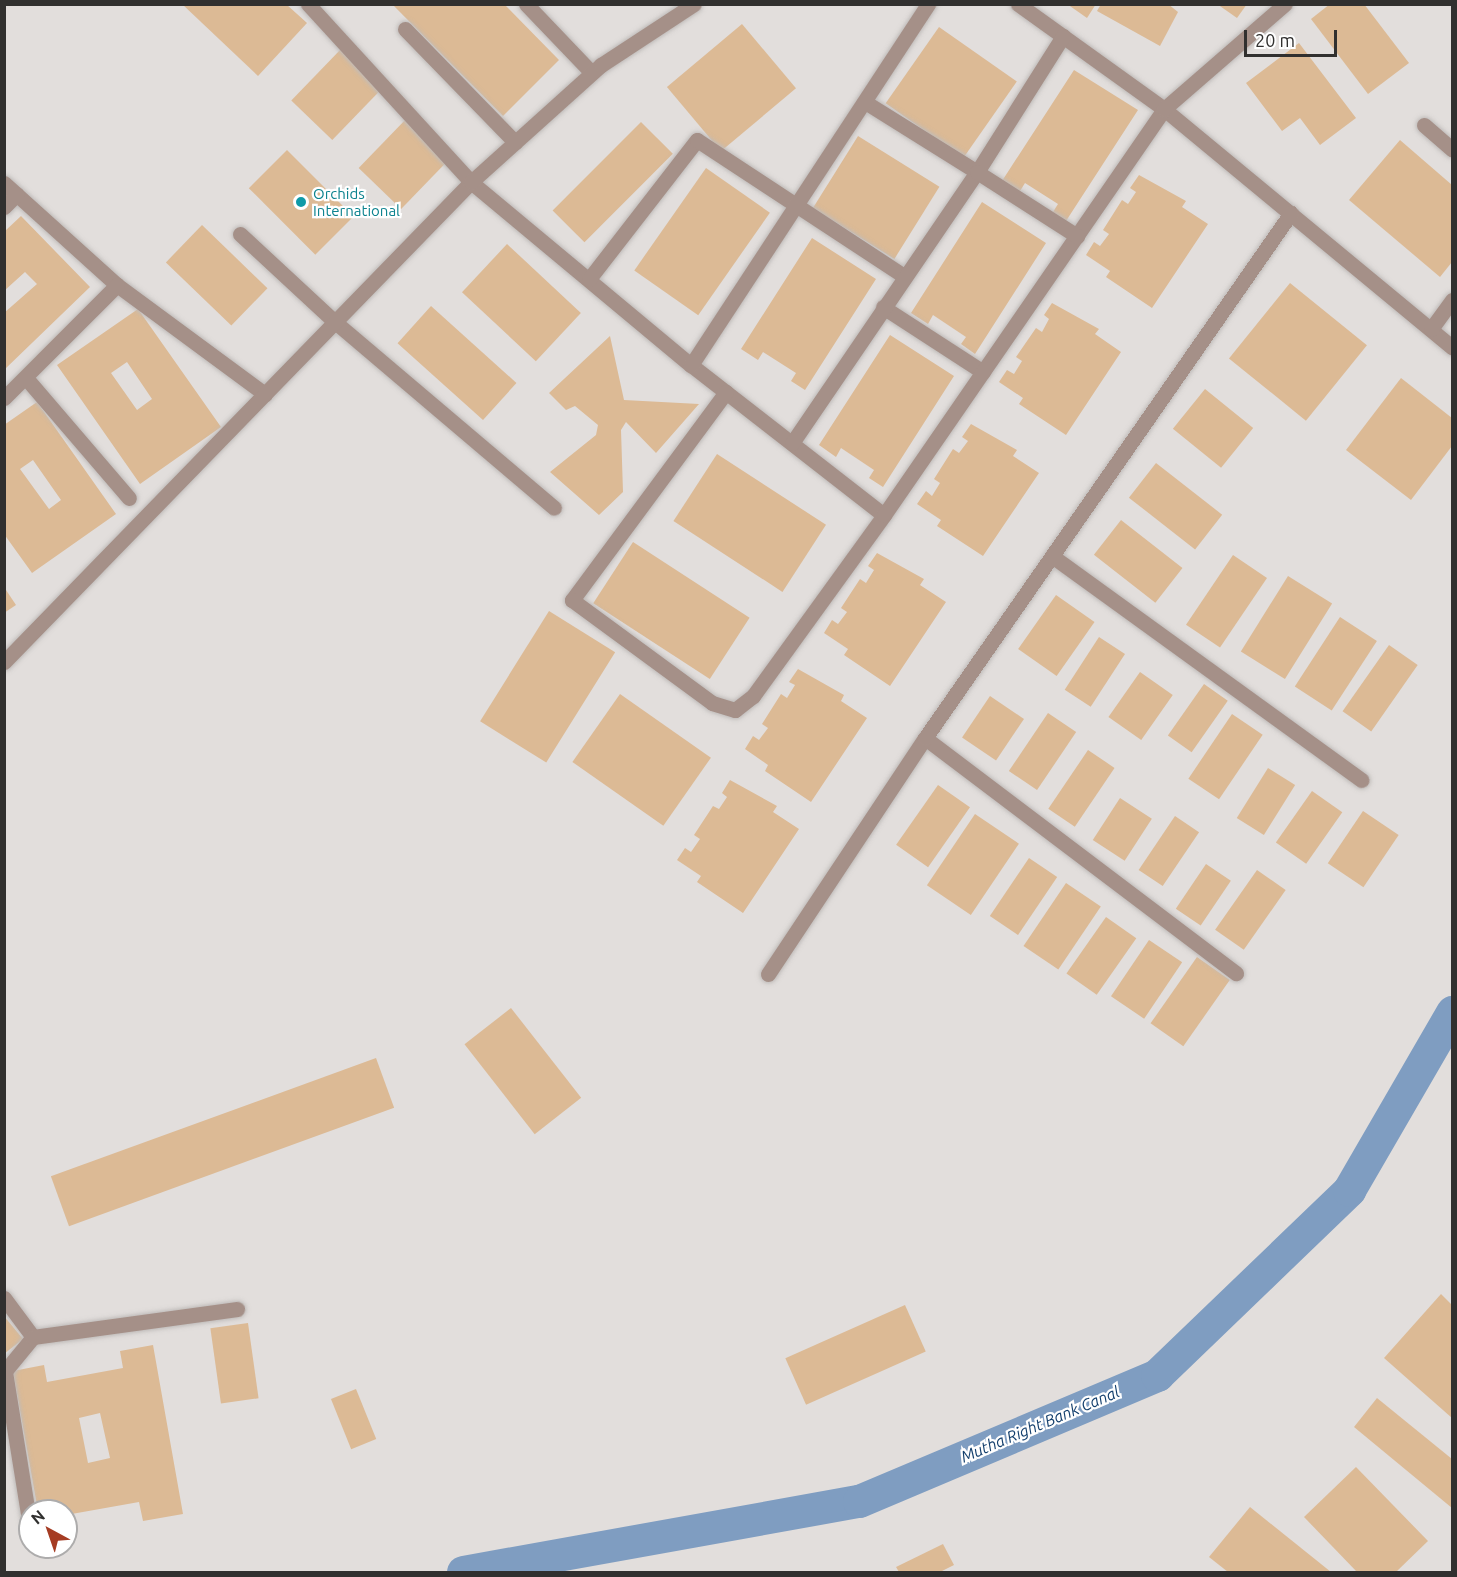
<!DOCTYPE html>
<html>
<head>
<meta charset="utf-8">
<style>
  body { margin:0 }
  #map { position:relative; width:1457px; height:1577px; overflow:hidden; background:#e2dedc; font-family:Ubuntu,sans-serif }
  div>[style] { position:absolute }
  .canal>* { height:33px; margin:-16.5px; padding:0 16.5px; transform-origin:16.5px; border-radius:16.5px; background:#7f9dc1 }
  .building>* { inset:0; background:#dcba95; transform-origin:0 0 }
  .roads { filter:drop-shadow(0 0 2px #bfbbb9) drop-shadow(0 0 2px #bfbbb9) }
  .minor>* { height:15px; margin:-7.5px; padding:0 7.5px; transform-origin:7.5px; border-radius:7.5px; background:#a59088 }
  .dots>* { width:16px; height:16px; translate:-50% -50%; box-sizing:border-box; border:3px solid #fff; border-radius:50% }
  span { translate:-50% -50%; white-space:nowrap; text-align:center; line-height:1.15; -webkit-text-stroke:4.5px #fff; paint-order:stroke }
  .culture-label { font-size:15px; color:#0d838f }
  .left { translate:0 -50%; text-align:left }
  .water-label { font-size:16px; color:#133f6d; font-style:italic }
  .frame { position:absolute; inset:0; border:6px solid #31302f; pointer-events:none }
  .north { position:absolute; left:18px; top:1499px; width:60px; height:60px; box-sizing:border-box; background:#fff; border:2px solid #adacac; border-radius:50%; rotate:320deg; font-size:16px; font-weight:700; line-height:24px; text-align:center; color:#31302f }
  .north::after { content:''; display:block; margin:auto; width:21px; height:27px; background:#a53c23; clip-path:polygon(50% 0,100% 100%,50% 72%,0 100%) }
  .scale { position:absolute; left:1244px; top:30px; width:93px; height:27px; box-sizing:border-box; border:3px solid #31302f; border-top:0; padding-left:8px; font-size:18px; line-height:21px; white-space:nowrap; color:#31302f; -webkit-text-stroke:4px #fff; paint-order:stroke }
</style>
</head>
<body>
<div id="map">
  <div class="canal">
    <div style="left:463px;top:1572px;width:402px;rotate:-10.2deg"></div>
    <div style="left:859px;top:1501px;width:324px;rotate:-22.9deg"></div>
    <div style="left:1157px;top:1375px;width:267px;rotate:-43.9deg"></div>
    <div style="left:1349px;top:1190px;width:206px;rotate:-59.9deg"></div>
  </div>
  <div class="building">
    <div style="clip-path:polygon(182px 4px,286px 4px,307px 23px,258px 76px)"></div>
    <div style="clip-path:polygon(392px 4px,504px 4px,559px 60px,503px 116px)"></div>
    <div style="clip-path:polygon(1067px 4px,1096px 4px,1087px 18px)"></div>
    <div style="clip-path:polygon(1101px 4px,1168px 4px,1178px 12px,1160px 46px,1097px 11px)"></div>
    <div style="clip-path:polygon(1217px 4px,1247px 4px,1237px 18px)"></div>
    <div style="clip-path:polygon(1330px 4px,1364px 4px,1409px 63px,1368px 94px,1311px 19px)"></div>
    <div style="left:742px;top:24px;width:84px;height:98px;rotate:50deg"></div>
    <div style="left:939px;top:27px;width:95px;height:93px;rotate:35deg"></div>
    <div style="clip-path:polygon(1299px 43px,1356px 118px,1320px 145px,1300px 118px,1282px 131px,1246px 83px)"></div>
    <div style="left:342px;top:48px;width:57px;height:73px;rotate:44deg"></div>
    <div style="clip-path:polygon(1074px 70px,1138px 110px,1066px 221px,1053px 212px,1058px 204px,1025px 183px,1020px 191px,1002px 181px)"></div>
    <div style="left:408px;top:117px;width:59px;height:71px;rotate:44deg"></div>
    <div style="left:641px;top:122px;width:45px;height:125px;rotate:45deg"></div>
    <div style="left:858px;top:136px;width:96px;height:85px;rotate:32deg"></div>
    <div style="clip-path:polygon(1400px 140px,1452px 185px,1452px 262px,1440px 277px,1349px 200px)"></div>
    <div style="left:287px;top:150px;width:94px;height:54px;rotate:45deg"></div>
    <div style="left:706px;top:168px;width:78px;height:125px;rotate:35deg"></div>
    <div style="clip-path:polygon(1139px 175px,1186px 201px,1182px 207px,1208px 224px,1152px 308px,1106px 277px,1110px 271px,1086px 255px,1094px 242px,1100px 246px,1109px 234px,1103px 230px,1122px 200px,1128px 204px,1136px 192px,1130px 188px)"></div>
    <div style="clip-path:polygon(982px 202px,1046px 243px,975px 354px,961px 344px,966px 337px,933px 315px,928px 324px,911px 313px)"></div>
    <div style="clip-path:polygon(21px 216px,90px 287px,4px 370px,4px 313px,37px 284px,25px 272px,4px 291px,4px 232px)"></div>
    <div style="left:202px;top:225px;width:91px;height:52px;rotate:44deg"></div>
    <div style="clip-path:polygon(812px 238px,876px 279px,805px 390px,791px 381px,796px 373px,763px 352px,758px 360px,741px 349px)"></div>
    <div style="left:507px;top:244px;width:101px;height:66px;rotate:43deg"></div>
    <div style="left:1290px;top:283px;width:99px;height:97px;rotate:39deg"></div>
    <div style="clip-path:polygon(1052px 303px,1099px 329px,1095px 334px,1121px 352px,1066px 435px,1019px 404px,1023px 398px,999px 382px,1007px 370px,1014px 374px,1022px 361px,1016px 357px,1036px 328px,1042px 332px,1049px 319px,1044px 315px)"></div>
    <div style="left:431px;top:306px;width:115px;height:50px;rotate:42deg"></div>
    <div style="clip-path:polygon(evenodd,138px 309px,221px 427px,140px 484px,57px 365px,138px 309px,127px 362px,152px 399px,137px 410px,111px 373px,127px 362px)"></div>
    <div style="clip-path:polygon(890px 335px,954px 376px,883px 487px,869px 478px,874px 470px,841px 448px,836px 457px,819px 445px)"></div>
    <div style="clip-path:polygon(610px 336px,624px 400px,699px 404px,656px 453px,626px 422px,621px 430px,623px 492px,599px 515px,550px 472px,596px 435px,598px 425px,575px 406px,566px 410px,549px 393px)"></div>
    <div style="clip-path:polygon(1401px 378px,1452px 418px,1452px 446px,1411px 500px,1346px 450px)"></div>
    <div style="left:1205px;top:389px;width:62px;height:51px;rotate:39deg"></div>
    <div style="clip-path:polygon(evenodd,37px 402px,116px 514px,32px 573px,4px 534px,4px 425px,37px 402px,33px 460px,61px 500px,49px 509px,20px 469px,33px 460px)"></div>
    <div style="clip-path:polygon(971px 424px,1017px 450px,1013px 456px,1039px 473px,983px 556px,937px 526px,941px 520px,917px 504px,926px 491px,932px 496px,940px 483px,934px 479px,953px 449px,959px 453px,968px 441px,962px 437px)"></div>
    <div style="left:717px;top:454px;width:130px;height:80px;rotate:33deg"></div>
    <div style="left:1156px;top:463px;width:84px;height:44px;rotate:38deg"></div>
    <div style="left:1121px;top:520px;width:78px;height:44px;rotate:38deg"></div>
    <div style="left:633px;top:542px;width:139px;height:73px;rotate:33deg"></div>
    <div style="clip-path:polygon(877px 553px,924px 579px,920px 585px,946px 602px,890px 686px,844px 655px,848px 649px,824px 633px,832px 620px,838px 624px,847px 612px,841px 608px,860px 579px,866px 583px,874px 570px,868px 566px)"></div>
    <div style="left:1233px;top:555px;width:41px;height:84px;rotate:34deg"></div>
    <div style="left:1288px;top:576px;width:52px;height:89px;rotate:32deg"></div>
    <div style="clip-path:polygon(4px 587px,16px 605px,4px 613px)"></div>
    <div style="left:1056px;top:595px;width:47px;height:66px;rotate:35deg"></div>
    <div style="left:549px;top:611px;width:78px;height:130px;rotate:32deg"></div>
    <div style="left:1340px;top:617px;width:44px;height:83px;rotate:33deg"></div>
    <div style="left:1099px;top:637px;width:31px;height:63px;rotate:33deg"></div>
    <div style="left:1389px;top:645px;width:35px;height:81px;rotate:35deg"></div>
    <div style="clip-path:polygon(798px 669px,844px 695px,841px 701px,867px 718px,811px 802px,765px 771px,768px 765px,745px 749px,753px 736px,759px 740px,768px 728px,762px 724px,781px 694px,787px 698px,795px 685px,789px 682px)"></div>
    <div style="left:1140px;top:672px;width:40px;height:55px;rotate:35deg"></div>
    <div style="left:1204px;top:684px;width:29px;height:63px;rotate:35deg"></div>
    <div style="left:620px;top:694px;width:111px;height:83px;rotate:35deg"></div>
    <div style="left:990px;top:696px;width:41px;height:50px;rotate:34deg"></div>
    <div style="left:1048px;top:713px;width:34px;height:70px;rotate:34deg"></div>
    <div style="left:1232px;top:714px;width:37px;height:78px;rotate:34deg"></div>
    <div style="left:1088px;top:750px;width:32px;height:71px;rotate:34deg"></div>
    <div style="left:1268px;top:768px;width:32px;height:59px;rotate:32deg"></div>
    <div style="clip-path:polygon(730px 780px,777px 806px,773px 812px,799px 829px,743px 913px,697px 882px,701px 876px,677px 860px,685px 848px,691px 852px,700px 839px,694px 835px,713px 806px,719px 809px,727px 797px,722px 793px)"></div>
    <div style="left:938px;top:785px;width:39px;height:73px;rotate:35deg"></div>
    <div style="left:1312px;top:791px;width:37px;height:63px;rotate:35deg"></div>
    <div style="left:1120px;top:798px;width:38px;height:50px;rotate:33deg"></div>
    <div style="left:1363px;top:811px;width:43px;height:63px;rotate:34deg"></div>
    <div style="left:975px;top:814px;width:53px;height:86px;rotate:34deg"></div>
    <div style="left:1175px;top:816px;width:29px;height:65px;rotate:34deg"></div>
    <div style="left:1029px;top:858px;width:34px;height:70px;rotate:34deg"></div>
    <div style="left:1206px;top:864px;width:30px;height:54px;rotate:34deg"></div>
    <div style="left:1257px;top:870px;width:35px;height:73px;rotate:35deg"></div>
    <div style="left:1066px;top:883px;width:42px;height:76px;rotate:34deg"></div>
    <div style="left:1106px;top:917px;width:37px;height:69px;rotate:35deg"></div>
    <div style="left:1149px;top:940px;width:40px;height:68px;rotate:34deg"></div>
    <div style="left:1197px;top:957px;width:40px;height:81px;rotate:35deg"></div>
    <div style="left:511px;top:1008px;width:114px;height:59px;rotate:52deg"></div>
    <div style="left:376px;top:1058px;width:53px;height:346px;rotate:70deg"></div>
    <div style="clip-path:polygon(1441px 1294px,1452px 1305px,1452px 1418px,1384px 1358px)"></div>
    <div style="left:905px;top:1305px;width:51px;height:131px;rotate:66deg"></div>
    <div style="clip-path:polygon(4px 1316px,23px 1339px,4px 1354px)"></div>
    <div style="left:248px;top:1323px;width:76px;height:38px;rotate:82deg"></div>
    <div style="clip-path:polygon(evenodd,153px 1345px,183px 1514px,143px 1521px,139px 1502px,66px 1515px,66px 1511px,38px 1511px,13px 1371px,44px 1365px,47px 1382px,123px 1368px,120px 1351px,153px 1345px,100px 1413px,110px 1458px,88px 1463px,79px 1418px,100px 1413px)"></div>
    <div style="left:356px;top:1389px;width:54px;height:27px;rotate:68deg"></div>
    <div style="clip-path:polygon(1377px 1398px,1452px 1459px,1452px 1508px,1354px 1427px)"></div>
    <div style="clip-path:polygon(1356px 1467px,1428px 1541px,1396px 1572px,1357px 1572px,1304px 1517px)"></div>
    <div style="clip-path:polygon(1250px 1507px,1331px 1572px,1228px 1572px,1209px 1557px)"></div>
    <div style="clip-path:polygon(943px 1544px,954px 1565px,940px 1572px,899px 1572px,896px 1567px)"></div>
  </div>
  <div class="roads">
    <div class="minor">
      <div style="left:308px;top:4px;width:241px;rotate:47.5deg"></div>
      <div style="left:471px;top:182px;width:286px;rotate:39.8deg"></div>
      <div style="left:691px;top:365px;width:244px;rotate:37.9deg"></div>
      <div style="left:526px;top:4px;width:95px;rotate:46.3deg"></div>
      <div style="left:1018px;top:4px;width:180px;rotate:35.7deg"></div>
      <div style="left:1164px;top:109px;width:374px;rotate:39.6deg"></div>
      <div style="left:405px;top:29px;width:158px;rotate:45.8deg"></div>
      <div style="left:865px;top:102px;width:132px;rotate:32deg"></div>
      <div style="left:977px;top:172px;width:161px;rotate:-57.7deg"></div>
      <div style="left:1424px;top:125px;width:37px;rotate:41deg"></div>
      <div style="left:4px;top:183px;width:152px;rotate:42.1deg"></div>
      <div style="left:117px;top:285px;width:184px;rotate:36.4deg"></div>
      <div style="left:4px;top:207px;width:18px;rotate:-45deg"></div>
      <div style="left:240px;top:234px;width:129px;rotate:42.8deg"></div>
      <div style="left:335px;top:322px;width:287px;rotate:40.3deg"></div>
      <div style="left:589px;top:279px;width:176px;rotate:-52.2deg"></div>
      <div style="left:697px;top:140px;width:248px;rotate:33.3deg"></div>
      <div style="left:883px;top:307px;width:119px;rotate:33deg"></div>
      <div style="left:1431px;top:329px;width:36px;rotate:-54deg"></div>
      <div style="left:691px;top:365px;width:432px;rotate:-56.7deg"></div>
      <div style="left:26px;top:378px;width:158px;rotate:49.4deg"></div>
      <div style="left:726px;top:392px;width:259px;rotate:126.5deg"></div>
      <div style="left:572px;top:600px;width:174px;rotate:36.3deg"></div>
      <div style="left:712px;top:703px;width:24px;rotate:17deg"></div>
      <div style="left:735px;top:710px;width:23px;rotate:-38deg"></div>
      <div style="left:753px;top:696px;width:223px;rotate:-54.1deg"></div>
      <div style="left:884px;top:515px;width:493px;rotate:-55.4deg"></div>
      <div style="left:1164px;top:109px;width:160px;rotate:-41deg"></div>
      <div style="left:4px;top:398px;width:160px;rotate:-45deg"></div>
      <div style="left:792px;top:443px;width:328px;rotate:-55.7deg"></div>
      <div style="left:977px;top:172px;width:119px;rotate:32.6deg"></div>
      <div style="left:1052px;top:556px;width:382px;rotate:35.9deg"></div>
      <div style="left:4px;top:662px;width:670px;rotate:-45.79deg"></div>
      <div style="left:471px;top:182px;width:175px;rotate:-42deg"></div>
      <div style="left:601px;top:65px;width:111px;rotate:-33.3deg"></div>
      <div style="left:925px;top:738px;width:390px;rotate:37.1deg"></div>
      <div style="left:768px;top:974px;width:283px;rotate:-56.4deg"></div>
      <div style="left:925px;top:738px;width:640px;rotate:-55.12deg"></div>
      <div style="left:4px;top:1298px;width:49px;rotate:53.4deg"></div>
      <div style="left:30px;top:1526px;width:157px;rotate:-99.2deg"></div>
      <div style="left:5px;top:1371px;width:44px;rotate:-50.5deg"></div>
      <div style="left:33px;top:1337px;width:206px;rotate:-7.8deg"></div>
    </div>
  </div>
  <div class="dots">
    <div style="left:301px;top:202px;background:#0f9aa8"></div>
  </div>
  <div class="culture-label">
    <span class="left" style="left:313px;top:202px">Orchids<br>International</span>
  </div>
  <div class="water-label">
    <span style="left:1040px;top:1424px;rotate:-23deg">Mutha Right Bank Canal</span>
  </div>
  <div class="frame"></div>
  <div class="north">N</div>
  <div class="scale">20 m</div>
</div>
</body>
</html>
